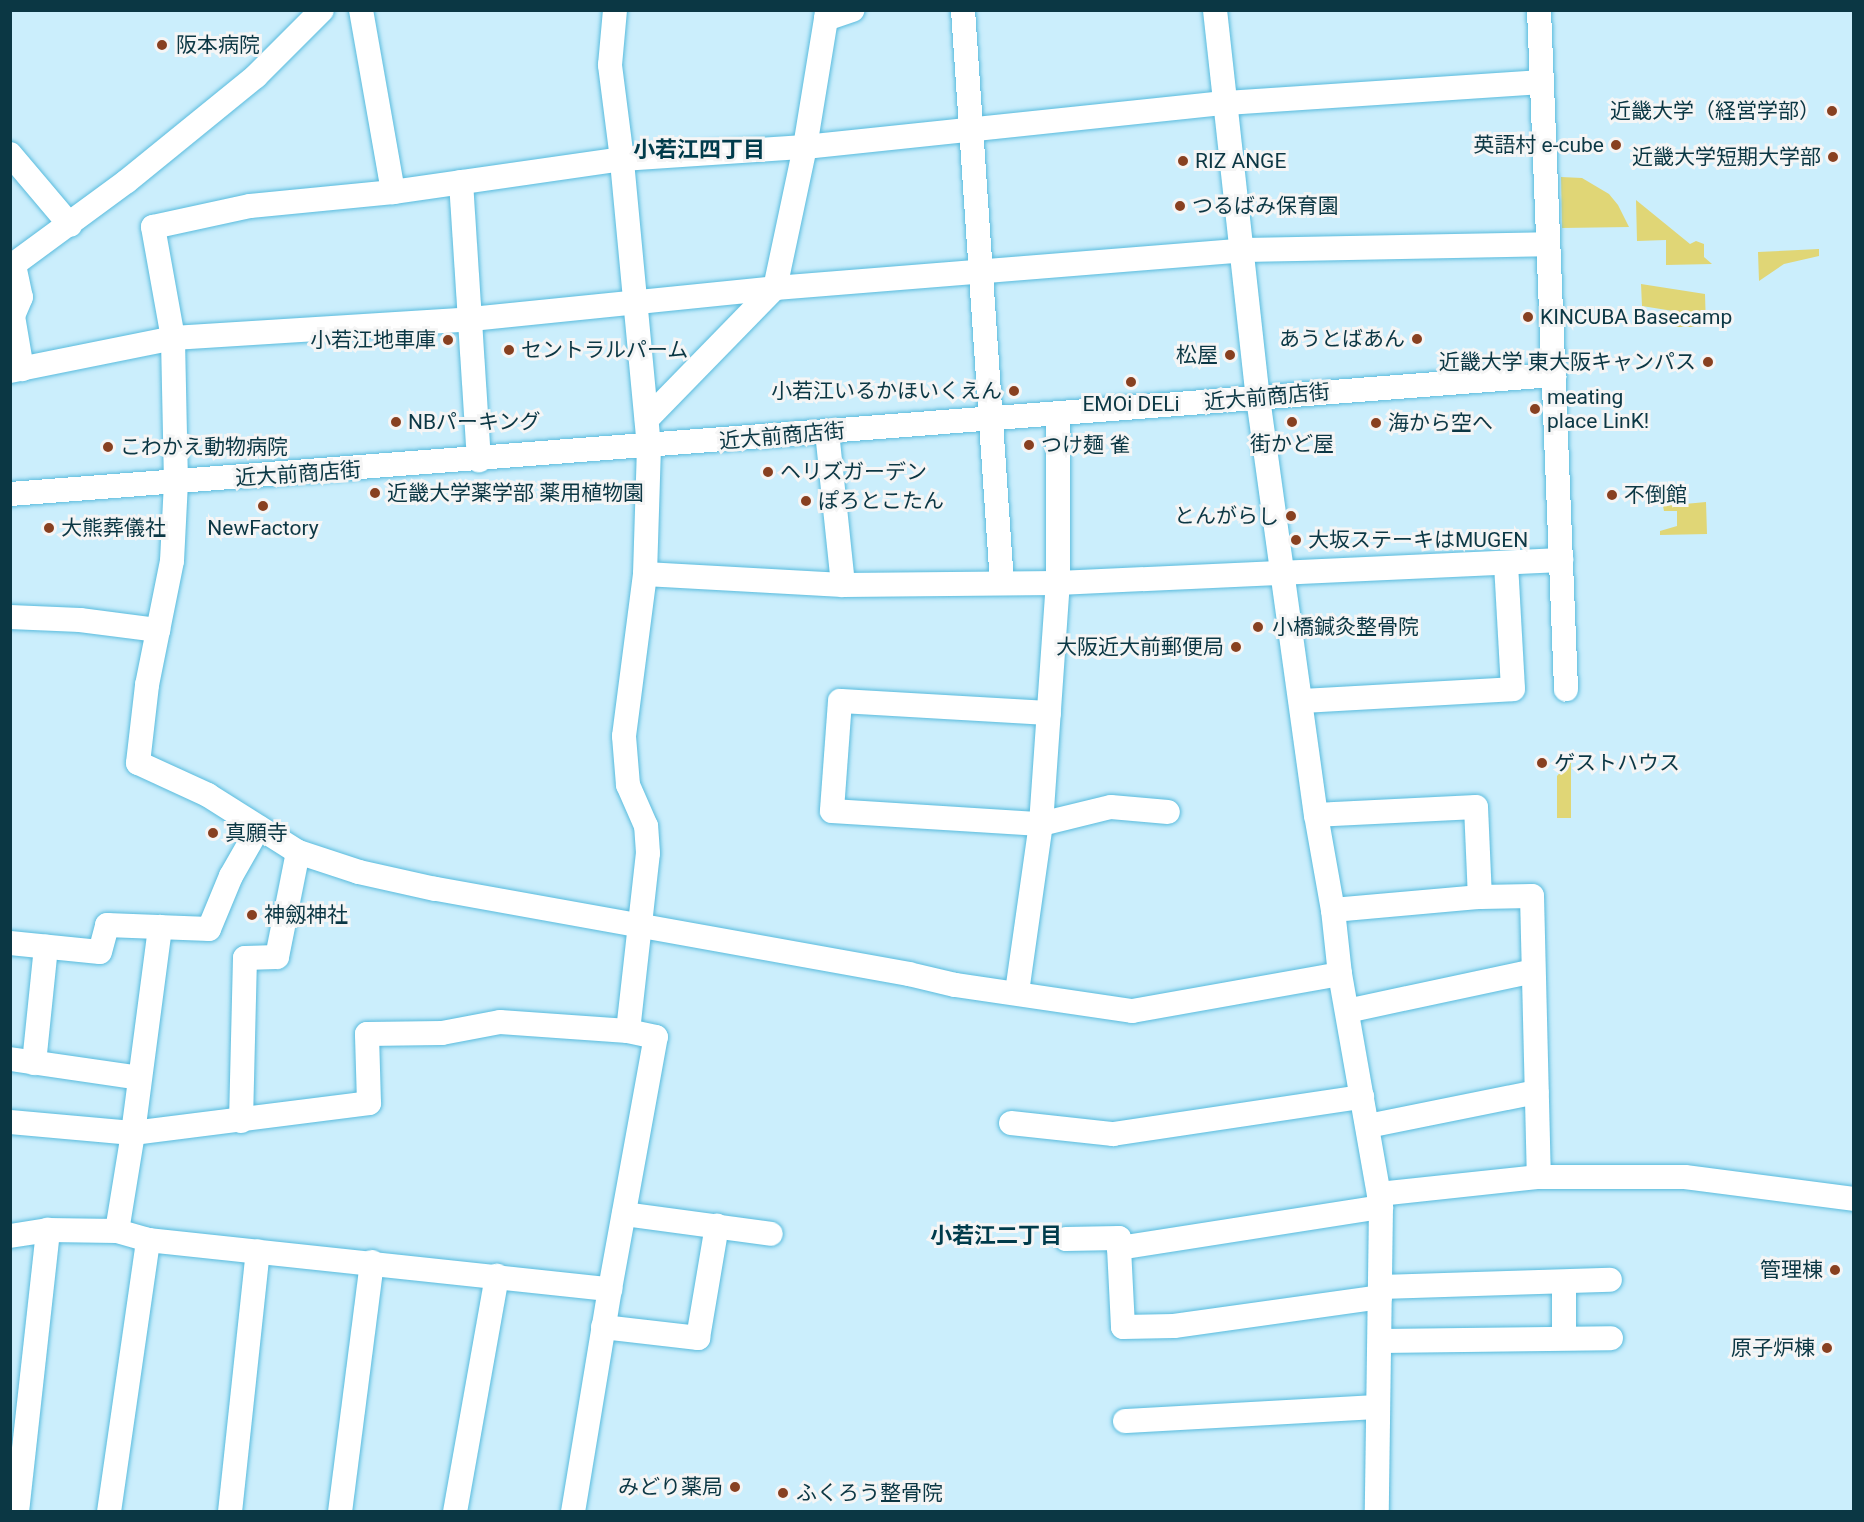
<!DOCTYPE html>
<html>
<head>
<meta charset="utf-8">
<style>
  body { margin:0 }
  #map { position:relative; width:1864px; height:1522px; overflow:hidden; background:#cbeefc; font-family:Roboto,"Noto Sans JP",sans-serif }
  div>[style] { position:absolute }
  .green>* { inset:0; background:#e0d676 }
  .roads { filter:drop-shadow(0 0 2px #59bbdd) drop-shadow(0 0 2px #59bbdd) }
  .minor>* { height:24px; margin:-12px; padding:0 12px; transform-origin:12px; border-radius:12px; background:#fff }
  .dots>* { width:16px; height:16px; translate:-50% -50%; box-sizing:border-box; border:3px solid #f5f5f5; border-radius:50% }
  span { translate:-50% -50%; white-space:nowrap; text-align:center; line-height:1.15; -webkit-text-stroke:6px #f5f5f5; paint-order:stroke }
  .poi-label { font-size:21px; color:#0b3744 }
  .left { translate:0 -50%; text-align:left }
  .right { translate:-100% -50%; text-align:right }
  .street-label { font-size:21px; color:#0b3744 }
  .neighbourhood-label { font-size:22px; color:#003b4b; font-weight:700 }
  .frame { position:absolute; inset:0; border:12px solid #0b3744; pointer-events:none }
</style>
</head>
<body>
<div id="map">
  <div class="green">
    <div style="clip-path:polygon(1561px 177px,1582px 178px,1609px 194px,1618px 205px,1629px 227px,1562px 228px)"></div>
    <div style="clip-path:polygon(1636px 200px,1690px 244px,1696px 241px,1704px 244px,1704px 257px,1712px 264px,1666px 265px,1666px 240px,1637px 241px)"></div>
    <div style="clip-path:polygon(1819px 249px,1819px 256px,1784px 264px,1759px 281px,1758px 252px)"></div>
    <div style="clip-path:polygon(1641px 284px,1705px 294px,1706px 327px,1674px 327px,1673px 311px,1642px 306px)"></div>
    <div style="clip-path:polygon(1706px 502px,1707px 534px,1660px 535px,1660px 531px,1677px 526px,1677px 511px,1664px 511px,1663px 506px)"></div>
    <div style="clip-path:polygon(1571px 760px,1571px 818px,1557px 818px,1557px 776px)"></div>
  </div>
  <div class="roads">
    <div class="minor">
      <div style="left:361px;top:10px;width:185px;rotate:80deg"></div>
      <div style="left:827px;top:10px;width:9px;rotate:96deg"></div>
      <div style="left:826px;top:19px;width:28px;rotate:-19deg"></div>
      <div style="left:963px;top:10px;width:574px;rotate:86.11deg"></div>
      <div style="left:1215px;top:10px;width:390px;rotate:83.7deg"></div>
      <div style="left:1258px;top:398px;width:421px;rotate:82.1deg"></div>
      <div style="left:1316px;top:815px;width:97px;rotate:79.9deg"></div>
      <div style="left:1333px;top:910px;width:64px;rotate:83.8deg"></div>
      <div style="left:1340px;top:974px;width:237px;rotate:80deg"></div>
      <div style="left:1381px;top:1207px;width:305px;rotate:90.8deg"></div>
      <div style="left:1539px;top:10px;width:680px;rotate:87.72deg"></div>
      <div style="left:10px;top:154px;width:93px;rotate:49.8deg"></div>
      <div style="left:461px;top:182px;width:279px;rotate:86.3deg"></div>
      <div style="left:14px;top:265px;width:33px;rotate:78deg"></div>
      <div style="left:21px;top:297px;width:21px;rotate:113deg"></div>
      <div style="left:13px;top:316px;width:54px;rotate:80.4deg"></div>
      <div style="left:10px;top:267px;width:145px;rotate:-36.3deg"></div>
      <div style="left:127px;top:181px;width:166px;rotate:-39.1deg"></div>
      <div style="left:256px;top:76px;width:93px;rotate:-45deg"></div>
      <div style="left:10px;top:371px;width:166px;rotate:-11.4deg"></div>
      <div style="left:173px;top:338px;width:299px;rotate:-3.6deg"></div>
      <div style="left:471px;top:319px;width:306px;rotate:-5.8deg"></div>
      <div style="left:775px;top:288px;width:470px;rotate:-4.6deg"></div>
      <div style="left:1243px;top:250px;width:304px;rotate:-1.1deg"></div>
      <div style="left:647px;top:419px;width:183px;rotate:-45.7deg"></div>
      <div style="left:775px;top:288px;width:144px;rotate:-78deg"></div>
      <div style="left:805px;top:147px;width:130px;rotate:-80.7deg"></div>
      <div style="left:827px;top:432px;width:154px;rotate:84deg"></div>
      <div style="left:10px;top:494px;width:1549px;rotate:-4.41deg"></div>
      <div style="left:645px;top:574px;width:198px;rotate:3.2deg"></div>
      <div style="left:843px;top:585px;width:215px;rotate:-0.5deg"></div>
      <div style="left:1058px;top:583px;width:504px;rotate:-2.62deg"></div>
      <div style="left:10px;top:617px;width:70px;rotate:2.5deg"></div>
      <div style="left:80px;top:620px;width:79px;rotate:7.3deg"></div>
      <div style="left:1301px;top:701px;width:212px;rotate:-3.2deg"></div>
      <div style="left:1513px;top:689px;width:125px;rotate:-93.2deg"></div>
      <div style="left:1049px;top:713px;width:209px;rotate:-176.7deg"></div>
      <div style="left:840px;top:701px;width:110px;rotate:94.2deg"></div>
      <div style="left:832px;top:811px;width:209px;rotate:3.6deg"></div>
      <div style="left:1041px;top:824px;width:72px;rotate:-13.7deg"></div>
      <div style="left:1111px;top:807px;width:57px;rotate:5deg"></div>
      <div style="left:1316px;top:815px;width:160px;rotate:-2.9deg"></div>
      <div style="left:1476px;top:807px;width:90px;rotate:87.5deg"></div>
      <div style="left:1333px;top:910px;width:148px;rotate:-5.1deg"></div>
      <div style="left:1480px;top:897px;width:52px;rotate:-1.1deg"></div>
      <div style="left:1532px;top:896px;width:281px;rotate:88.6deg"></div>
      <div style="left:10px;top:943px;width:90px;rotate:5.7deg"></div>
      <div style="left:100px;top:952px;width:28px;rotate:-75deg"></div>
      <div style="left:107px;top:925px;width:102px;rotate:2.2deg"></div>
      <div style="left:209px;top:929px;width:57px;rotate:-67.5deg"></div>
      <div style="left:231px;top:876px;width:56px;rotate:-60.3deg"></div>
      <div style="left:1340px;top:974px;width:211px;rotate:169.9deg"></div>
      <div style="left:1132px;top:1011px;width:179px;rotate:-171.6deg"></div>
      <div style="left:955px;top:985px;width:47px;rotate:-166.6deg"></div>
      <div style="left:909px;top:974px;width:482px;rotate:-169.8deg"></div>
      <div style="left:435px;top:889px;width:78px;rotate:-167.4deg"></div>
      <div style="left:359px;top:872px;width:64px;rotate:-161.8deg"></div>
      <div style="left:298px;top:852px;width:107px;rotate:-147.7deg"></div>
      <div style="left:208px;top:795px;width:77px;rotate:-155.4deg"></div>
      <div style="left:138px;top:763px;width:79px;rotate:-83.4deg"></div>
      <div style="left:147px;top:685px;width:126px;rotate:-78.6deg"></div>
      <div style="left:172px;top:561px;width:78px;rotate:-87.1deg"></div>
      <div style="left:176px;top:483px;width:145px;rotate:-91.2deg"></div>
      <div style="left:173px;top:338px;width:113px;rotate:-100.2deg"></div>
      <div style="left:153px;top:227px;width:99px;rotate:-12.2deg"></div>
      <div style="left:250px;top:206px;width:144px;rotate:-5.6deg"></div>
      <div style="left:393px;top:192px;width:231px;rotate:-8.2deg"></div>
      <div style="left:622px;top:159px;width:183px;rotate:-3.8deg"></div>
      <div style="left:805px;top:147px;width:424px;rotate:-6deg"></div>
      <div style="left:1227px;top:103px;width:315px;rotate:-3.8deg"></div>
      <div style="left:1017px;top:992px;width:170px;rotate:-81.9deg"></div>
      <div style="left:1041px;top:824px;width:242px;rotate:-86deg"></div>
      <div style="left:1058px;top:583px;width:168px;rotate:-90deg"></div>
      <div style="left:1347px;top:1011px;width:190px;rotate:-12.1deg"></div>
      <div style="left:10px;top:1059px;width:131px;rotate:8.3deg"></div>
      <div style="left:34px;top:1063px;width:117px;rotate:-84.1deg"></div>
      <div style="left:241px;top:1121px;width:163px;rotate:-88.6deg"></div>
      <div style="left:245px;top:958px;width:32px;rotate:-2deg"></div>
      <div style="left:277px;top:957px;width:107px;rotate:-78.7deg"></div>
      <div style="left:10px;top:1122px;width:123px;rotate:5.1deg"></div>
      <div style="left:133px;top:1133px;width:238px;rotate:-7.2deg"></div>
      <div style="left:369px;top:1103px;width:69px;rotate:-91.7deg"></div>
      <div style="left:367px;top:1034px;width:75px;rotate:-0.8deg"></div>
      <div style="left:442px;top:1033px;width:59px;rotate:-10.7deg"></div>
      <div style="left:500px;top:1022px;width:128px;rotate:4deg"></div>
      <div style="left:1011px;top:1123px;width:103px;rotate:6.2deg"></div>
      <div style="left:1113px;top:1134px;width:252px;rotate:-8.5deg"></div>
      <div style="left:1368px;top:1126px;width:172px;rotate:-11.4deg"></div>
      <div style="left:1379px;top:1194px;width:161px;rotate:-6.1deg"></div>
      <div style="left:1539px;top:1177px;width:146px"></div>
      <div style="left:1685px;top:1177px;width:170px;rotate:7.4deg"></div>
      <div style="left:624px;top:1214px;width:148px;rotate:7.7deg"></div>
      <div style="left:117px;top:1231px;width:99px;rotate:-80.7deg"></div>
      <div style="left:133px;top:1133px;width:208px;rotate:-82.5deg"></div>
      <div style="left:10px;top:1236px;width:38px;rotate:-9deg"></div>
      <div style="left:48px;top:1230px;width:69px;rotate:0.8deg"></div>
      <div style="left:117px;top:1231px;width:32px;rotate:16deg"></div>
      <div style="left:148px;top:1240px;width:465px;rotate:6.1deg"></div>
      <div style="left:1066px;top:1239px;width:53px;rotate:-1.1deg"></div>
      <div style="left:1119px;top:1238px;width:10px;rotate:90deg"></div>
      <div style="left:1119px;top:1248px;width:265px;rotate:-8.9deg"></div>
      <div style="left:1119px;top:1248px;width:79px;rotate:87.1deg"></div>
      <div style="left:1123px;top:1327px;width:51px;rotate:-1.1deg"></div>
      <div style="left:1174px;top:1326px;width:208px;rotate:-8deg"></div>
      <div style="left:1564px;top:1282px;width:56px;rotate:90deg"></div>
      <div style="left:1381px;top:1287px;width:229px;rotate:-1.8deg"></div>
      <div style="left:603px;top:1327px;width:96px;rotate:6.6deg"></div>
      <div style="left:698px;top:1338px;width:114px;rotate:-80.4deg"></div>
      <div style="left:1381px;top:1341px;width:230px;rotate:-0.7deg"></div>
      <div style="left:1125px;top:1421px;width:253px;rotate:-3.2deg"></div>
      <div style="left:17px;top:1512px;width:284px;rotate:-83.7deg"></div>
      <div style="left:109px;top:1512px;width:275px;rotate:-81.8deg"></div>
      <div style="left:230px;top:1512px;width:262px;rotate:-83.9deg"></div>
      <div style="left:340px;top:1512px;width:252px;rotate:-82.7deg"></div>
      <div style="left:455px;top:1512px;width:240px;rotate:-79.9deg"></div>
      <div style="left:573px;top:1512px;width:226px;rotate:-80.6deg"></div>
      <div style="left:610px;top:1289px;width:256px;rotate:-79.7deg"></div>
      <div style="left:656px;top:1037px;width:29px;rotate:-168deg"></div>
      <div style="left:628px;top:1031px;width:179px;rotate:-83.6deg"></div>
      <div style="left:648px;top:853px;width:27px;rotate:-94deg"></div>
      <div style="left:646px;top:826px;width:45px;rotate:-113.7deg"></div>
      <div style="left:628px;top:785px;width:49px;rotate:-94.7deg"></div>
      <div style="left:624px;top:736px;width:163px;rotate:-82.6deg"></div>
      <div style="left:645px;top:574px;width:127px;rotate:-88.2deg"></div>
      <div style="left:649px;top:447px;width:289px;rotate:-95.4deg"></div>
      <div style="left:622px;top:159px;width:95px;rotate:-97.3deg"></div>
      <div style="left:610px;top:65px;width:55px;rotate:-84.8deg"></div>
    </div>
  </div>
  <div class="dots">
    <div style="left:162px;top:45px;background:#884020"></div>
    <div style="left:1832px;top:111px;background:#884020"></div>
    <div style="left:1616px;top:145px;background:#884020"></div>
    <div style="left:1833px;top:157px;background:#884020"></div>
    <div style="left:1183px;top:161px;background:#884020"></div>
    <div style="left:1180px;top:206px;background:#884020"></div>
    <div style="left:1528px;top:317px;background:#884020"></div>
    <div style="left:1417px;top:339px;background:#884020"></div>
    <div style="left:448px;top:340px;background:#884020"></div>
    <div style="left:509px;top:350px;background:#884020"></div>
    <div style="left:1230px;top:355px;background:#884020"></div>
    <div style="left:1708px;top:362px;background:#884020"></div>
    <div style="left:1131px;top:382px;background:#884020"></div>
    <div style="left:1014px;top:391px;background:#884020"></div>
    <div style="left:1535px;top:409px;background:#884020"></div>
    <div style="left:396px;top:422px;background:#884020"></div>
    <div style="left:1292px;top:422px;background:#884020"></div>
    <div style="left:1376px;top:423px;background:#884020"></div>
    <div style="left:1029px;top:445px;background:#884020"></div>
    <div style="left:108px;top:447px;background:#884020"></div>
    <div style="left:768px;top:472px;background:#884020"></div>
    <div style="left:375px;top:493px;background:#884020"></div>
    <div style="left:1612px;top:495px;background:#884020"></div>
    <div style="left:806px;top:501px;background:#884020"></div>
    <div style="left:263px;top:506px;background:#884020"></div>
    <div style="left:1291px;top:516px;background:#884020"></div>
    <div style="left:49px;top:528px;background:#884020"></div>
    <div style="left:1296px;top:540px;background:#884020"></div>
    <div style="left:1258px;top:627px;background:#884020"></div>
    <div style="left:1236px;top:647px;background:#884020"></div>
    <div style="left:1542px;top:763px;background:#884020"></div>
    <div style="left:213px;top:833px;background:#884020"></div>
    <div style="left:252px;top:915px;background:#884020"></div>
    <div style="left:1835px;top:1270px;background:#884020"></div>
    <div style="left:1827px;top:1348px;background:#884020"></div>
    <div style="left:735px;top:1487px;background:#884020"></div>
    <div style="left:783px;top:1493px;background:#884020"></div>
  </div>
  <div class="poi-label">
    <span class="left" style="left:176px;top:45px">阪本病院</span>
    <span class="right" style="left:1820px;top:111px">近畿大学（経営学部）</span>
    <span class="right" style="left:1604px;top:145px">英語村 e-cube</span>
    <span class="right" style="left:1821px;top:157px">近畿大学短期大学部</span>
    <span class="left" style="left:1195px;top:161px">RIZ ANGE</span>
    <span class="left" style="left:1192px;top:206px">つるばみ保育園</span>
    <span class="left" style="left:1540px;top:317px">KINCUBA Basecamp</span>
    <span class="right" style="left:1405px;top:339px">あうとばあん</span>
    <span class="right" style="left:436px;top:340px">小若江地車庫</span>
    <span class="left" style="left:521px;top:350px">セントラルパーム</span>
    <span class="right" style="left:1218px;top:355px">松屋</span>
    <span class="right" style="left:1696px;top:362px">近畿大学 東大阪キャンパス</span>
    <span class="right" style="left:1002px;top:391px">小若江いるかほいくえん</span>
    <span class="left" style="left:1547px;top:409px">meating<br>place LinK!</span>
    <span style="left:1131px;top:404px">EMOi DELi</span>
    <span class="left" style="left:408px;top:422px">NBパーキング</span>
    <span class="left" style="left:1388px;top:423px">海から空へ</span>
    <span style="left:1292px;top:444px">街かど屋</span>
    <span class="left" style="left:1041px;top:445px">つけ麺 雀</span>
    <span class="left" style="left:120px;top:447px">こわかえ動物病院</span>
    <span class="left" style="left:780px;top:472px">ヘリズガーデン</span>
    <span class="left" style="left:387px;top:493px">近畿大学薬学部 薬用植物園</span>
    <span class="left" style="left:1624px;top:495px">不倒館</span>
    <span class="left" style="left:818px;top:501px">ぽろとこたん</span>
    <span class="right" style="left:1279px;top:516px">とんがらし</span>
    <span class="left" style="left:61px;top:528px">大熊葬儀社</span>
    <span style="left:263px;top:528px">NewFactory</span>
    <span class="left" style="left:1308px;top:540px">大坂ステーキはMUGEN</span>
    <span class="left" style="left:1272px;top:627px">小橋鍼灸整骨院</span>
    <span class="right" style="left:1224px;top:647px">大阪近大前郵便局</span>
    <span class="left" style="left:1554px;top:763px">ゲストハウス</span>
    <span class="left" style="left:225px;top:833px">真願寺</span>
    <span class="left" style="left:264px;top:915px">神劔神社</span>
    <span class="right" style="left:1823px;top:1270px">管理棟</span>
    <span class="right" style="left:1815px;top:1348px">原子炉棟</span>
    <span class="right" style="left:723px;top:1487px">みどり薬局</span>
    <span class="left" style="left:796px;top:1493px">ふくろう整骨院</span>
  </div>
  <div class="street-label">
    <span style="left:1267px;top:397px;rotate:-5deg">近大前商店街</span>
    <span style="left:782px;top:436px;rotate:-5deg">近大前商店街</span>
    <span style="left:298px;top:474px;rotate:-4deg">近大前商店街</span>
  </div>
  <div class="neighbourhood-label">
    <span style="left:699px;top:150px">小若江四丁目</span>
    <span style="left:996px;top:1236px">小若江二丁目</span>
  </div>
  <div class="frame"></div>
</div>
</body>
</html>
